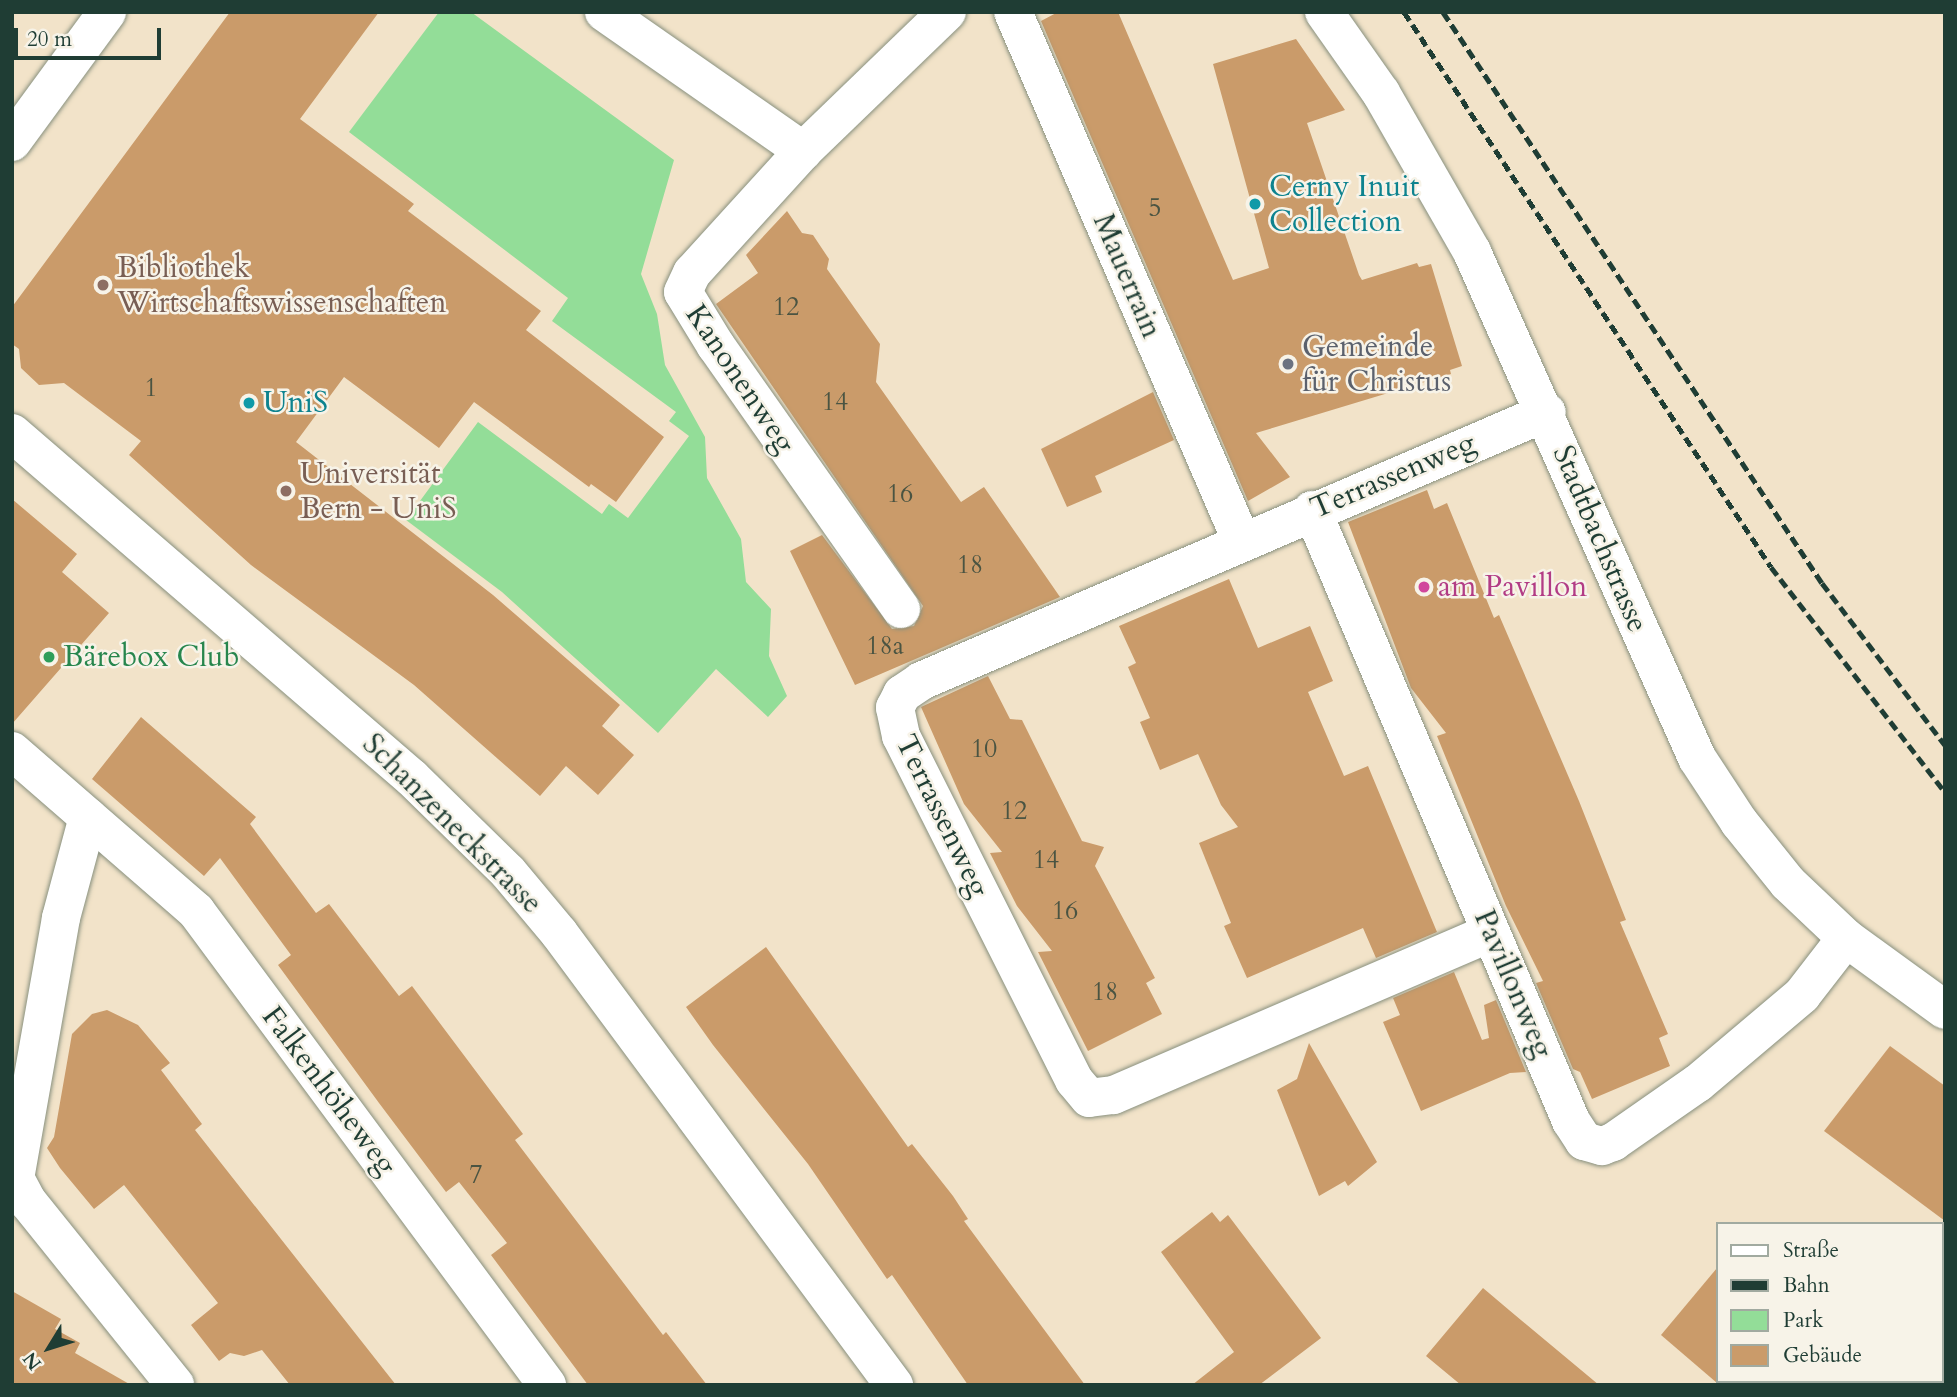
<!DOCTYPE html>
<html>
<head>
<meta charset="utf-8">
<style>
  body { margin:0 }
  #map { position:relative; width:1957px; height:1397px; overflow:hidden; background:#f2e3c9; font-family:Cardo,serif }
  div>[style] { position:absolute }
  .green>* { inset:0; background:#93dd98 }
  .building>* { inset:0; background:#ca9b6a }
  .roads { filter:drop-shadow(0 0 2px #88907e) drop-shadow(0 0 2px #88907e) }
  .street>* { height:38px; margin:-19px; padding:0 19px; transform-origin:19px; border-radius:19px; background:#fff }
  .secondary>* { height:38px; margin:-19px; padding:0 19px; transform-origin:19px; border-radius:19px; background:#fff }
  .rail>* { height:5px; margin-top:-2.5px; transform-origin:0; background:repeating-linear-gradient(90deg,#1f3d34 0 10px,transparent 0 15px) }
  .dots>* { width:19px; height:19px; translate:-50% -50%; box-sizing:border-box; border:4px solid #f7f3e8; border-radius:50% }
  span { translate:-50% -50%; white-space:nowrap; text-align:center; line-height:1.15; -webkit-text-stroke:5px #f7f3e8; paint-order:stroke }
  .number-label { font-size:26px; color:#4a5442 }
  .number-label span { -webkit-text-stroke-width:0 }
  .culture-label { font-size:30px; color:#0d838f }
  .left { translate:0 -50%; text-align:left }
  .education-label { font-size:30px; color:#785e54 }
  .street-label { font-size:30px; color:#1f3d34 }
  .worship-label { font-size:30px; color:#5b616d }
  .hotel-label { font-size:30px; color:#b23c85 }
  .leisure-label { font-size:30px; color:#27864d }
  .frame { position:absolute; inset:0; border:14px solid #1f3d34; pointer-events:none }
  .legend { position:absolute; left:1716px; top:1222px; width:228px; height:161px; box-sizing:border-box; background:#f7f3e8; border:2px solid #a1aaa0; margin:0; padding:9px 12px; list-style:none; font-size:21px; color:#1f3d34 }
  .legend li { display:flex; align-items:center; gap:14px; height:35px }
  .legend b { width:35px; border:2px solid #a1aaa0 }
  .north { position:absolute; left:14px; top:1313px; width:70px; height:70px; -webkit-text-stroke:5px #f7f3e8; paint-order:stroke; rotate:232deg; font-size:19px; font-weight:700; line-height:28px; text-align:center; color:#1f3d34 }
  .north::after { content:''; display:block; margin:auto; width:24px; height:32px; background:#1f3d34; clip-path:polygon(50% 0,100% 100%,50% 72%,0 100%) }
  .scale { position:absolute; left:14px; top:28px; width:147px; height:32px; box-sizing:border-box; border:4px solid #1f3d34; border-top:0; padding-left:9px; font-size:21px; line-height:24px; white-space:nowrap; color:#1f3d34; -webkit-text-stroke:5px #f7f3e8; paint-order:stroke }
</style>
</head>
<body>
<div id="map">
  <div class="green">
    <div style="clip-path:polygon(439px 12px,471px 12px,674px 160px,641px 274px,657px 314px,665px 365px,705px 437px,707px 478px,741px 539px,746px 582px,771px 609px,769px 656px,787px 696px,768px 717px,716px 669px,658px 733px,502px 592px,406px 520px,478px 422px,602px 514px,609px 504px,628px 518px,689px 436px,669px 421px,676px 412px,552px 321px,568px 298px,349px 132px)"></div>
  </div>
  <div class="building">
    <div style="clip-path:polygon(230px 12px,379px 12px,300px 119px,414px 204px,408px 211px,541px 311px,526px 330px,664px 437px,616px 502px,591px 484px,589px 487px,474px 402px,439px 448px,344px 377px,296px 442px,493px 595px,620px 705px,602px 726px,634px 755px,598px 795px,566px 766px,540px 796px,414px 685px,251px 565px,129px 455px,141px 441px,64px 383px,39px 385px,21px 368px,19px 349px,12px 344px,12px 307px)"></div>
    <div style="clip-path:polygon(1058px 12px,1118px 12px,1233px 280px,1269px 268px,1213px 64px,1296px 39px,1345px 110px,1307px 123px,1359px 275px,1362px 280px,1417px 263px,1419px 267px,1431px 264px,1462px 366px,1450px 370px,1451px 374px,1256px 433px,1290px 477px,1248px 501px,1041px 21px)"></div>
    <div style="clip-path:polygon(787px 211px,802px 233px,813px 235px,829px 259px,827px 269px,880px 344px,876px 382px,961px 502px,984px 487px,1060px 597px,855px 685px,790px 551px,822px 535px,892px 629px,914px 626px,923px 606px,716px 304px,758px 273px,746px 255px)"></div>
    <div style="clip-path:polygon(1153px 392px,1174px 440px,1095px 476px,1102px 492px,1067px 507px,1041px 449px)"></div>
    <div style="clip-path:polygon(1427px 490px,1434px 509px,1447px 503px,1494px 618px,1499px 615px,1579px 801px,1626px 920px,1620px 922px,1668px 1034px,1659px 1038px,1670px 1066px,1592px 1099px,1580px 1072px,1573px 1069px,1536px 983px,1543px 981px,1506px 906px,1437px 736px,1446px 733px,1411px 688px,1348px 522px)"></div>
    <div style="clip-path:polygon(12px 499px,77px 554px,62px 572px,109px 613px,12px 724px)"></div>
    <div style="clip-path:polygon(1229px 579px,1258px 648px,1310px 626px,1333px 681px,1308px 692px,1344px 776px,1368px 766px,1437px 932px,1376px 958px,1363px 928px,1247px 978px,1224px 926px,1231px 923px,1199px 843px,1238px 827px,1221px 805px,1198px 754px,1160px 770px,1140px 722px,1150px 718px,1128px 667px,1136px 663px,1119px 626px)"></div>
    <div style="clip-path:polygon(988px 676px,1010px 719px,1022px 720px,1082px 841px,1104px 847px,1095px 866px,1155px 978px,1146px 983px,1162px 1014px,1088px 1051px,1038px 952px,1052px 951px,1017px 906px,990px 853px,1002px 852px,964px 804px,921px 707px)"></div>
    <div style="clip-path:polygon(141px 717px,256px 817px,250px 824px,316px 913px,329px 904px,399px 996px,412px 986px,523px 1134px,515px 1140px,663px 1335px,666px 1332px,707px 1385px,588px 1385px,491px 1255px,507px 1243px,459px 1182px,446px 1192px,379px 1103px,278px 965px,291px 955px,220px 858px,204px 876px,92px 779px)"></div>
    <div style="clip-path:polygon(766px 947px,908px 1147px,912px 1144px,953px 1196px,968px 1219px,964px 1221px,1085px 1385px,968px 1385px,892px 1275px,887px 1279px,808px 1164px,713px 1045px,686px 1007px)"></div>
    <div style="clip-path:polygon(1454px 972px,1482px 1040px,1489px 1038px,1484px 1005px,1496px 1000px,1526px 1072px,1510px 1073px,1421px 1111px,1383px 1022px,1400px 1015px,1393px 998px)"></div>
    <div style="clip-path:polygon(107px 1010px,138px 1025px,170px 1063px,161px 1070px,202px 1124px,195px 1130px,396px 1385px,290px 1385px,262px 1350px,244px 1356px,230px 1353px,219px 1361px,191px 1325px,218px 1303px,124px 1185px,94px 1209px,60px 1168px,47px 1148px,54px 1137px,72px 1034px,92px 1014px)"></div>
    <div style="clip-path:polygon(1309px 1043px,1377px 1162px,1348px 1186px,1345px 1181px,1319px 1196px,1277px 1090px,1297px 1079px)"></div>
    <div style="clip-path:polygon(1890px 1046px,1945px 1086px,1945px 1221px,1824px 1131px)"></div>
    <div style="clip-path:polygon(1212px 1212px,1220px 1222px,1228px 1215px,1321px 1338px,1259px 1385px,1192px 1385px,1234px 1352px,1161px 1252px)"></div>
    <div style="clip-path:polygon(1717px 1268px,1717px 1383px,1661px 1335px)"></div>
    <div style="clip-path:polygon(1483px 1288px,1509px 1310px,1599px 1385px,1461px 1385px,1426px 1356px)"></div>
    <div style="clip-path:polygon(12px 1291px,61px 1319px,55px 1329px,80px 1343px,75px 1353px,131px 1385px,12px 1385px)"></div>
  </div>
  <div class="roads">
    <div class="street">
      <div style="left:604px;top:12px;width:243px;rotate:34.9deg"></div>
      <div style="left:1013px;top:12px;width:575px;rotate:66.64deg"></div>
      <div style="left:12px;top:433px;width:528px;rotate:40.78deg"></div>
      <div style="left:412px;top:778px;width:134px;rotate:44.4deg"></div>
      <div style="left:508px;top:872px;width:80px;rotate:50.1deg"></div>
      <div style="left:559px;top:933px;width:563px;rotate:53.46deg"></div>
      <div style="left:1312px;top:510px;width:664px;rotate:67.03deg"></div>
      <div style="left:1571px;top:1121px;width:24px;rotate:57deg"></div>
      <div style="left:1584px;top:1141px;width:19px;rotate:16deg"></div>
      <div style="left:1602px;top:1146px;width:12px;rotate:-20deg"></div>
      <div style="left:1613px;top:1142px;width:103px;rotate:-34.8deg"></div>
      <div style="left:1698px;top:1083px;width:136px;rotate:-40.2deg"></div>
      <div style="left:1802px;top:995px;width:72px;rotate:-52.3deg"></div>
      <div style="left:901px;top:609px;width:322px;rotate:-125.1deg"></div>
      <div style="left:716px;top:346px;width:63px;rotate:-121.4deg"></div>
      <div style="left:683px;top:292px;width:21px;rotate:-65deg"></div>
      <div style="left:692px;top:273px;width:165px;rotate:-47.7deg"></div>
      <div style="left:803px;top:151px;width:200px;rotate:-44deg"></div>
      <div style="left:12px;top:751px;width:244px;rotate:41deg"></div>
      <div style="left:196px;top:911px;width:590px;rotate:53.48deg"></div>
      <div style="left:88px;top:817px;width:105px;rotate:105deg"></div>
      <div style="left:61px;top:918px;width:264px;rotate:100deg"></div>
      <div style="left:15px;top:1178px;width:27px;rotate:62deg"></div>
      <div style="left:28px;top:1202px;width:235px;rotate:51.2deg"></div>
      <div style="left:1490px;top:933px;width:410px;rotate:156.7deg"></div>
      <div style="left:1113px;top:1095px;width:24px;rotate:173deg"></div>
      <div style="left:1089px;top:1098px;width:23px;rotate:-130deg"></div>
      <div style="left:1074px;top:1080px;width:385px;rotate:-116.7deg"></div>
      <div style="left:901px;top:736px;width:29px;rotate:-102deg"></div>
      <div style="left:895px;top:708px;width:16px;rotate:-63deg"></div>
      <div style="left:902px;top:694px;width:23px;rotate:-34deg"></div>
      <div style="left:921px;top:681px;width:681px;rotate:-23.25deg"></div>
    </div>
    <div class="secondary">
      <div style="left:1324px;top:12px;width:99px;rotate:54.9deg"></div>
      <div style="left:1381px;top:93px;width:183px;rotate:60.2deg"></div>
      <div style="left:1472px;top:252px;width:554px;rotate:66.03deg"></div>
      <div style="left:1697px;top:758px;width:77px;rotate:56.7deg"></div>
      <div style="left:1739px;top:822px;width:78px;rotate:51.2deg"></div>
      <div style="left:1788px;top:883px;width:80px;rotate:43.5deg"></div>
      <div style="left:1846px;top:938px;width:122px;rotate:36deg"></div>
      <div style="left:12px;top:142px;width:161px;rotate:-53.8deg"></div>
    </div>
  </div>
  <div class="rail">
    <div style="left:1404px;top:12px;width:665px;rotate:56.52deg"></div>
    <div style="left:1771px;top:567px;width:284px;rotate:52.3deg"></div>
    <div style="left:1443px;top:12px;width:685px;rotate:56.43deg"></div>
    <div style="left:1822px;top:583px;width:203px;rotate:52.8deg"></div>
  </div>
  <div class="dots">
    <div style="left:1255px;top:204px;background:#0f9aa8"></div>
    <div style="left:103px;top:285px;background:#8d6e63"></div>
    <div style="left:1288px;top:364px;background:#6b7280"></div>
    <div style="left:249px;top:403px;background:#0f9aa8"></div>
    <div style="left:286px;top:491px;background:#8d6e63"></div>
    <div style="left:1424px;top:587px;background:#d1479c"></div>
    <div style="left:49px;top:657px;background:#2e9e5b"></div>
  </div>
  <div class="number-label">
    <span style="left:1155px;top:208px">5</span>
    <span style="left:786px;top:307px">12</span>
    <span style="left:151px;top:388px">1</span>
    <span style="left:835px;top:402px">14</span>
    <span style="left:900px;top:494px">16</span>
    <span style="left:970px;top:565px">18</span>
    <span style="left:885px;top:646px">18a</span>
    <span style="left:984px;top:749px">10</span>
    <span style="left:1014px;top:811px">12</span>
    <span style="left:1046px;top:860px">14</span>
    <span style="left:1065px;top:911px">16</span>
    <span style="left:1105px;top:992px">18</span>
    <span style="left:476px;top:1175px">7</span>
  </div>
  <div class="culture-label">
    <span class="left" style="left:1269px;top:204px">Cerny Inuit<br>Collection</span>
    <span class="left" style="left:263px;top:403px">UniS</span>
  </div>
  <div class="education-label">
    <span class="left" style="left:117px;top:285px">Bibliothek<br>Wirtschaftswissenschaften</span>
    <span class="left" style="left:300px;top:491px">Universität<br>Bern - UniS</span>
  </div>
  <div class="street-label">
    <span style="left:1127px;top:276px;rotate:67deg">Mauerrain</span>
    <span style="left:740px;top:379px;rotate:56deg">Kanonenweg</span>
    <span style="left:1393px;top:476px;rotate:-23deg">Terrassenweg</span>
    <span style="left:1600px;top:539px;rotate:67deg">Stadtbachstrasse</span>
    <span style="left:942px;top:816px;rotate:64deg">Terrassenweg</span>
    <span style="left:452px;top:824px;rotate:45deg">Schanzeneckstrasse</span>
    <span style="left:1513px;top:984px;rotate:67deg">Pavillonweg</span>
    <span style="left:329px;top:1091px;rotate:53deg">Falkenhöheweg</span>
  </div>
  <div class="worship-label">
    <span class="left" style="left:1302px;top:364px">Gemeinde<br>für Christus</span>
  </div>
  <div class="hotel-label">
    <span class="left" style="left:1438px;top:587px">am Pavillon</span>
  </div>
  <div class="leisure-label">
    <span class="left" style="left:63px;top:657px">Bärebox Club</span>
  </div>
  <div class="frame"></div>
  <ul class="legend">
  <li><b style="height:9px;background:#fff"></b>Straße</li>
  <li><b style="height:9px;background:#1f3d34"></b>Bahn</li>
  <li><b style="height:19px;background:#93dd98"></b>Park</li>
  <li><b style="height:19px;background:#ca9b6a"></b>Gebäude</li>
  </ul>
  <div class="north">N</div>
  <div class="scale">20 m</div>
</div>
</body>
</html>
